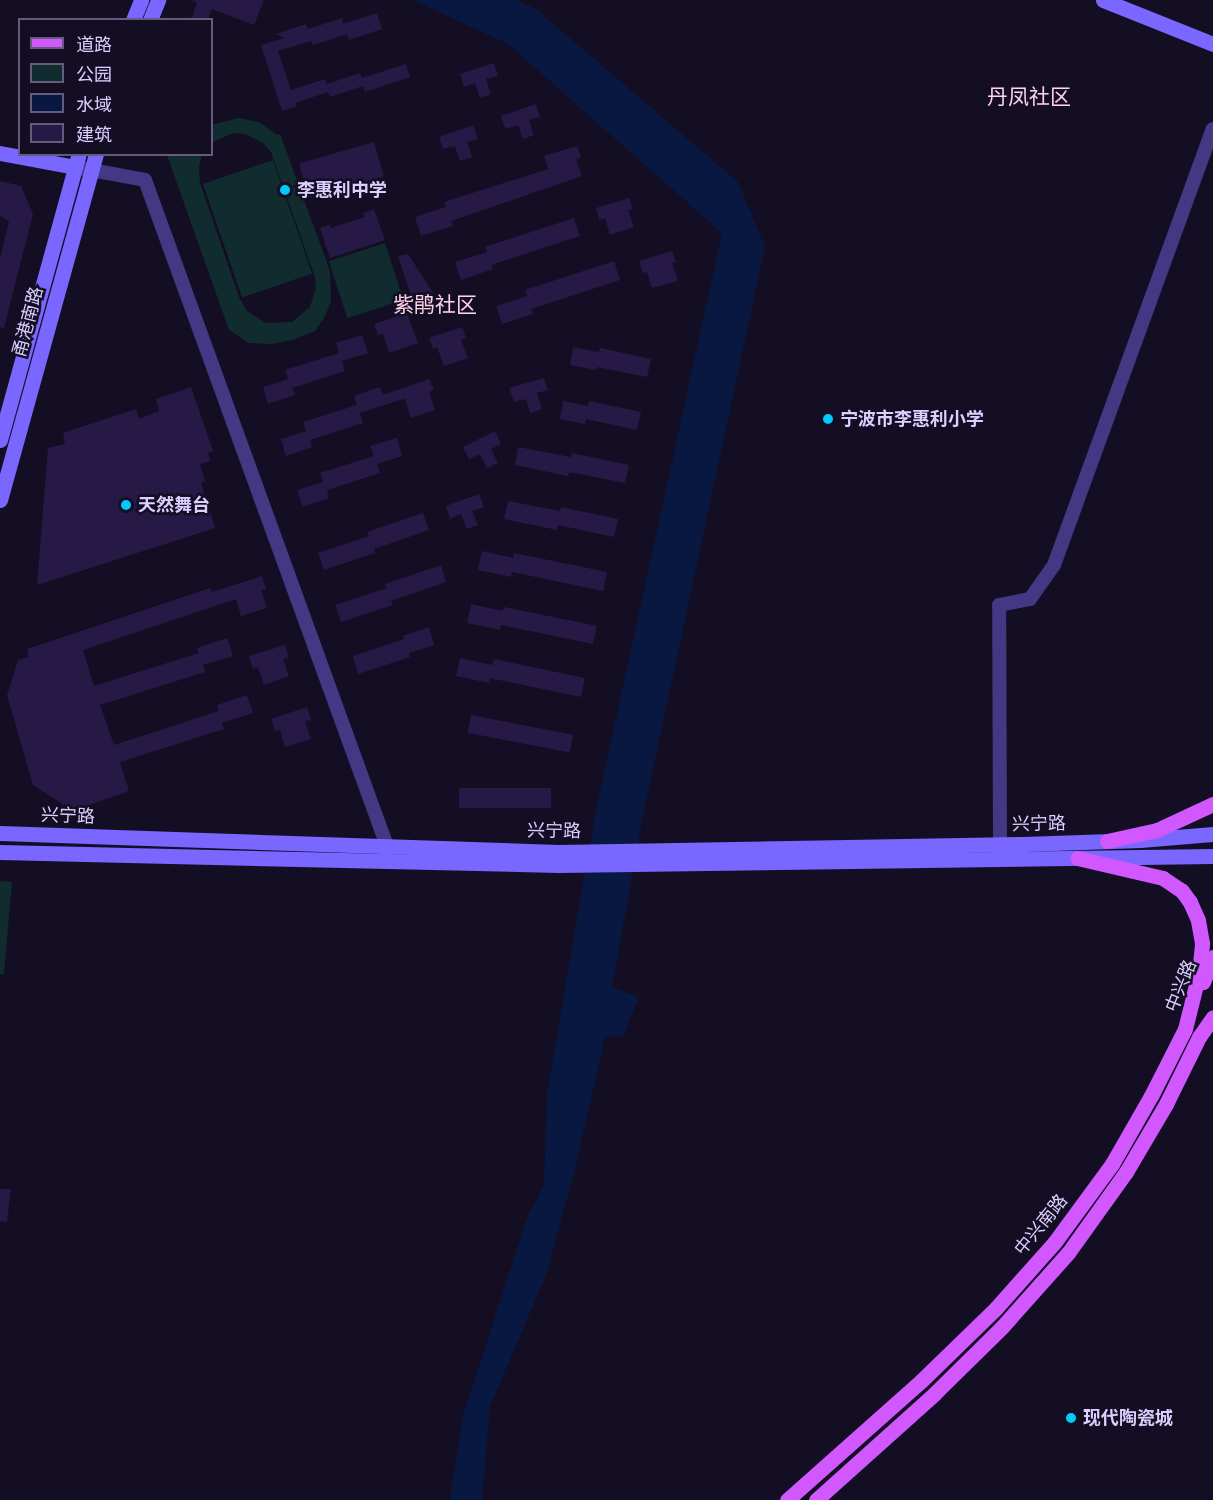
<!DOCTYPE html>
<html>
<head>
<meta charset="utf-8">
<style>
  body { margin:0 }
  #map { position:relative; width:1213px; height:1500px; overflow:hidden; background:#140e24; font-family:Figtree,"Noto Sans SC",sans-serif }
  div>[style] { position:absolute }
  .green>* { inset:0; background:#112c2e; transform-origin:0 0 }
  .water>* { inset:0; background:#091841 }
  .building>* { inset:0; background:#261945; transform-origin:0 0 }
  .street>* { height:14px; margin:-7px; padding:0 7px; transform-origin:7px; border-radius:7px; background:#423883 }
  .secondary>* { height:15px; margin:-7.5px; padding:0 7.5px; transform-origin:7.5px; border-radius:7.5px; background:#7a67ff }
  .primary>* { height:15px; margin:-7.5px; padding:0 7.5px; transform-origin:7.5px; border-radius:7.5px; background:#d157ff }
  .dots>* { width:16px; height:16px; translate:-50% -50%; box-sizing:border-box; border:3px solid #140e24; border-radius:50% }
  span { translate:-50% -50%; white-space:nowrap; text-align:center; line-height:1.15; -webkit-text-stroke:5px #140e24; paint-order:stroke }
  .poi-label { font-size:18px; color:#dad0ff; font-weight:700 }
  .left { translate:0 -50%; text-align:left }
  .street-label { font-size:18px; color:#dad0ff }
  .quarter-label { font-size:21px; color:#ffd2ea }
  .legend { position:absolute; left:18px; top:18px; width:195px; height:138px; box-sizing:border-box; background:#140e24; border:2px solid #635c7c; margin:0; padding:8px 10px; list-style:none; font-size:18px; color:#dad0ff }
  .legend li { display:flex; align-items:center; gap:12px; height:30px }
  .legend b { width:30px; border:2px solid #635c7c }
</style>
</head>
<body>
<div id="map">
  <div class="green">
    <div style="clip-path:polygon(239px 118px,259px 122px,277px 135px,280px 134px,330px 271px,331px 301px,324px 318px,315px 331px,292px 340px,272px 344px,249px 343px,229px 330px,167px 155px,202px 155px,199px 167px,200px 183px,239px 297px,247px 311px,266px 323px,292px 322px,310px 307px,316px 288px,315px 277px,271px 152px,263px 143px,245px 134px,234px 133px,212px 142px,212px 125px)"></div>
    <div style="left:273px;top:160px;width:120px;height:74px;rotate:71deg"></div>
    <div style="left:385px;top:243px;width:60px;height:59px;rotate:72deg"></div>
    <div style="left:0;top:881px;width:12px;height:93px;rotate:5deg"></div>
  </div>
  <div class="water">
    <div style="clip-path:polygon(413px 0,517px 0,536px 9px,738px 182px,765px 247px,643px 815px,612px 987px,639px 997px,623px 1036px,605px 1037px,575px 1169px,546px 1275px,490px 1406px,482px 1500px,450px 1500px,463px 1415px,528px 1216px,544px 1185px,547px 1093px,595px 815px,722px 233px,508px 44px)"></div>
  </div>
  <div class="building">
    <div style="clip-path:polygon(192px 0,264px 0,254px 25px,212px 9px,208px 20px,191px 20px,197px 3px)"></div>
    <div style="clip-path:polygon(377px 13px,382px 29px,349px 40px,347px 34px,313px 45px,311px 41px,278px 51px,291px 90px,325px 79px,327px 84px,360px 73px,362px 78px,406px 64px,410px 77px,365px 92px,363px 86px,330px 97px,328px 92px,295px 103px,297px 106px,282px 111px,261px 45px,285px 38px,276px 34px,306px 24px,308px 29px,342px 18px,343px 24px)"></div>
    <div style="clip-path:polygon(494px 63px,498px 76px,486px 79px,491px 94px,480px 98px,475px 83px,464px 87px,460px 74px)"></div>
    <div style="clip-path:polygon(536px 104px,540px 117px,529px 120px,534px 135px,523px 139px,518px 125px,505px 129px,501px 116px)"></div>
    <div style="clip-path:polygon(473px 125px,478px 139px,467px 142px,472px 157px,460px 161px,455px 146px,443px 149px,439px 137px)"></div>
    <div style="left:374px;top:142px;width:36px;height:78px;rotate:74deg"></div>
    <div style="clip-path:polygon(577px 146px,581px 157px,576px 159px,582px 176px,451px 221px,453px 226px,421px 236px,415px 217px,446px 207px,444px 202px,548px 169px,544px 156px)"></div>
    <div style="clip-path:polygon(0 181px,21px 186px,33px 214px,4px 328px,0 327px,0 258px,9px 221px,0 216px)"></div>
    <div style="clip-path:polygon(629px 198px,633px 209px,628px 210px,634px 227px,610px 235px,605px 218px,599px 220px,596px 208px)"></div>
    <div style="clip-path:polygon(374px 209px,385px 240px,330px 258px,320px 228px,330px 225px,331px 228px,365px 217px,363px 213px)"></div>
    <div style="clip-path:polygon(574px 218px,580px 236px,491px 265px,493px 269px,461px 280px,455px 262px,487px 252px,485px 247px)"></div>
    <div style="clip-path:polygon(672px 251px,676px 262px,672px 263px,678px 281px,652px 288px,647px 272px,643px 273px,639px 261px)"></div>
    <div style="clip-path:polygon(408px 254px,434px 294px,413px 301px,398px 256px)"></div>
    <div style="clip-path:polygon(614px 261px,620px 280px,531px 309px,533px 314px,502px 324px,496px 306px,527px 296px,525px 290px)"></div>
    <div style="clip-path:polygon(407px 313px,418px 343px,389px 353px,383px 334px,378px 335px,374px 324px)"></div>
    <div style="clip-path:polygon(462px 327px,466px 338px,461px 340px,468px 358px,444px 366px,437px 347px,433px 349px,429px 338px)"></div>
    <div style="clip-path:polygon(362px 335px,368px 353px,342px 361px,345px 371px,292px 388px,295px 395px,268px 404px,263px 387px,288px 379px,285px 370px,339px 353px,336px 343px)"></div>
    <div style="clip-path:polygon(573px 347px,599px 352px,600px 348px,651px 359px,647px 377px,597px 367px,596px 370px,570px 365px)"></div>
    <div style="clip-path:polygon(544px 378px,548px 390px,537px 393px,542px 409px,530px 413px,526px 399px,514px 402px,509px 388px)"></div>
    <div style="clip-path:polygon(429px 379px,434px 390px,429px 392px,435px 410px,411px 418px,405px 399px,400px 400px,360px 413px,363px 423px,310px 440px,312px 447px,286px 456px,281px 439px,306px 431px,303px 422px,357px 405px,354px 396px,380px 387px,383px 395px)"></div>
    <div style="clip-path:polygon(191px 387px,213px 451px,208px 453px,210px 461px,200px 464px,205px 481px,201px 483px,215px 528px,37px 585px,48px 448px,65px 444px,63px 433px,136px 409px,139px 419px,159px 411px,156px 399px)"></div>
    <div style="clip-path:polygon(563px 401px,588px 406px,589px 401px,641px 412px,637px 430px,586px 419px,585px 424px,560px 419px)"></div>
    <div style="clip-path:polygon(495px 431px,501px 444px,491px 449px,498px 463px,487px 468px,480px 454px,469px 459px,463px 447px)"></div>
    <div style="clip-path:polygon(397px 438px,402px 456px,377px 464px,380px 473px,327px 490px,329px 498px,303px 507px,297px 490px,323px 482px,320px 473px,374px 456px,370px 446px)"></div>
    <div style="clip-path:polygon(518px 447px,571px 457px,572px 453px,629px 465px,625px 483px,569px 472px,568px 476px,515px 465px)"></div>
    <div style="clip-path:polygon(479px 494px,484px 507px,472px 511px,478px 525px,467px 529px,461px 514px,450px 519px,446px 506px)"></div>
    <div style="clip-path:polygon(508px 501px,560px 511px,561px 507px,618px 519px,614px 537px,558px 525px,557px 530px,504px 519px)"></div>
    <div style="clip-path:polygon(423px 513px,429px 530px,374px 549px,375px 553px,324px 570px,318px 553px,369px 536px,367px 532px)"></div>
    <div style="clip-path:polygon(482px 551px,513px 558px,514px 553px,607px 572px,603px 591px,512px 572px,511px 577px,478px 570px)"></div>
    <div style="clip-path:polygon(441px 565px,446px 582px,391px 601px,393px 605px,341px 622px,335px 605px,387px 588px,385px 584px)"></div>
    <div style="clip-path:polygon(262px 576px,266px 589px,261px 590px,267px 608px,241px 616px,236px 599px,83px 650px,94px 686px,199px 653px,197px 648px,227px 638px,233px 656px,203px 665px,205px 672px,100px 705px,114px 745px,219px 711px,217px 705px,247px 695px,253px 713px,222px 723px,224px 729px,120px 762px,129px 791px,73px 811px,33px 785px,7px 695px,18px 660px,29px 657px,27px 649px,210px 588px,212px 592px)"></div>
    <div style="clip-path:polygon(471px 604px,503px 611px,504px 607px,597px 626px,593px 644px,501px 625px,500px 630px,467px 623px)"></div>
    <div style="clip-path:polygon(429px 627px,434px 645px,409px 653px,410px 657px,358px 674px,353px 656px,404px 639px,403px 636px)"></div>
    <div style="clip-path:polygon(285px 645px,289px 657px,283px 659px,289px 676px,264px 685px,258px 667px,253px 669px,249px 656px)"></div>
    <div style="clip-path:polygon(460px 658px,492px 665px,494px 659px,585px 678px,581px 697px,490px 678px,489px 683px,456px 676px)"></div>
    <div style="clip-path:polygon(307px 707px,311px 720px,305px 721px,311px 739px,285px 747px,280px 730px,275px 731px,271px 719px)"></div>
    <div style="left:471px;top:715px;width:104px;height:18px;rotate:11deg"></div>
    <div style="left:459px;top:788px;width:92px;height:20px"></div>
    <div style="clip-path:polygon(0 1189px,11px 1189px,7px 1222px,0 1221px)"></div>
  </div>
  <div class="street">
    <div style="left:75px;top:167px;width:71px;rotate:10.5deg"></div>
    <div style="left:145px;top:180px;width:709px;rotate:70.03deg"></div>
    <div style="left:1000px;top:844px;width:239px;rotate:-90.2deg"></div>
    <div style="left:999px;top:605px;width:32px;rotate:-11deg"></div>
    <div style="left:1030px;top:599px;width:42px;rotate:-54.8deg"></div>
    <div style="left:1054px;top:565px;width:464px;rotate:-70deg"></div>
  </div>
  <div class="secondary">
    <div style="left:1103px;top:0;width:118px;rotate:21.8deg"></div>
    <div style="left:133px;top:20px;width:22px;rotate:-68deg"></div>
    <div style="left:150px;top:20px;width:22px;rotate:-68deg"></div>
    <div style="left:0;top:153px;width:76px;rotate:10.6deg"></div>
    <div style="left:0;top:440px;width:297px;rotate:-74.6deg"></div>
    <div style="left:0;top:500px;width:359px;rotate:-74.5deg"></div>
    <div style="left:0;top:833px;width:559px;rotate:1.95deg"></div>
    <div style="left:559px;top:852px;width:465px;rotate:-1deg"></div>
    <div style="left:1024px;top:844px;width:116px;rotate:-2deg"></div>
    <div style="left:1140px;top:840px;width:73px;rotate:-4.7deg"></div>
    <div style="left:0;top:852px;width:558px;rotate:1.33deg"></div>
    <div style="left:558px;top:865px;width:655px;rotate:-0.79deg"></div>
  </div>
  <div class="primary">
    <div style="left:1107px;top:841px;width:51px;rotate:-12.4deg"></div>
    <div style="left:1157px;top:830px;width:62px;rotate:-24.9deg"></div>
    <div style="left:1203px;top:982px;width:27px;rotate:-68deg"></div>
    <div style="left:787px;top:1500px;width:179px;rotate:-41.6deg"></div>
    <div style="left:921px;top:1381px;width:105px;rotate:-44.2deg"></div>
    <div style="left:996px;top:1308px;width:87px;rotate:-48.3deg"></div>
    <div style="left:1054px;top:1243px;width:98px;rotate:-53.7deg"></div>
    <div style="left:1112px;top:1164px;width:78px;rotate:-60.2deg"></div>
    <div style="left:1151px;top:1096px;width:75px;rotate:-63.1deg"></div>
    <div style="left:1185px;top:1029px;width:58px;rotate:-76deg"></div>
    <div style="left:1199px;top:973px;width:30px;rotate:-84deg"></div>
    <div style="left:1202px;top:943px;width:23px;rotate:-100deg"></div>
    <div style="left:1198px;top:920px;width:20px;rotate:-114deg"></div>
    <div style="left:1190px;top:902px;width:14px;rotate:-126deg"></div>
    <div style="left:1182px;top:891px;width:23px;rotate:-146deg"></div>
    <div style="left:1163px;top:878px;width:88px;rotate:-166.9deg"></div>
    <div style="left:816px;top:1500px;width:159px;rotate:-41.9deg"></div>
    <div style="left:934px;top:1394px;width:95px;rotate:-44.6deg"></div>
    <div style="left:1002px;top:1327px;width:99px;rotate:-48.3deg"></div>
    <div style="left:1068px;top:1253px;width:100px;rotate:-54.4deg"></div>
    <div style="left:1126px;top:1172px;width:79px;rotate:-59.5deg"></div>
    <div style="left:1166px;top:1104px;width:75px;rotate:-63.8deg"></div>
    <div style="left:1199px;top:1037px;width:24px;rotate:-55deg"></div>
  </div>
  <div class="dots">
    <div style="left:285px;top:190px;background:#00c9fb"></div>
    <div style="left:828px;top:419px;background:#00c9fb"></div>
    <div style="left:126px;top:505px;background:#00c9fb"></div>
    <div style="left:1071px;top:1418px;background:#00c9fb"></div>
  </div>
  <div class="poi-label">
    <span class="left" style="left:297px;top:190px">李惠利中学</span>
    <span class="left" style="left:840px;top:419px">宁波市李惠利小学</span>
    <span class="left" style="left:138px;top:505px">天然舞台</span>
    <span class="left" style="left:1083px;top:1418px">现代陶瓷城</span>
  </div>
  <div class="street-label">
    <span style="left:28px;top:322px;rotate:-75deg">甬港南路</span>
    <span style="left:68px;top:816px;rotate:2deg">兴宁路</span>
    <span style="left:1039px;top:824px;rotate:-1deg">兴宁路</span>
    <span style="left:554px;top:831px;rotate:1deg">兴宁路</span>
    <span style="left:1181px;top:986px;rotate:-68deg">中兴路</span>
    <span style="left:1041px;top:1225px;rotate:-51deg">中兴南路</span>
  </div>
  <div class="quarter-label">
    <span style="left:1029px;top:97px">丹凤社区</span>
    <span style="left:435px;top:305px">紫鹃社区</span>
  </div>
  <ul class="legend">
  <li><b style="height:8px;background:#d157ff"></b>道路</li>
  <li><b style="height:16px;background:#112c2e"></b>公园</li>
  <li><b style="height:16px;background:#091841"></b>水域</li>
  <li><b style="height:16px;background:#261945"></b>建筑</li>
  </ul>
</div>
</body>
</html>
